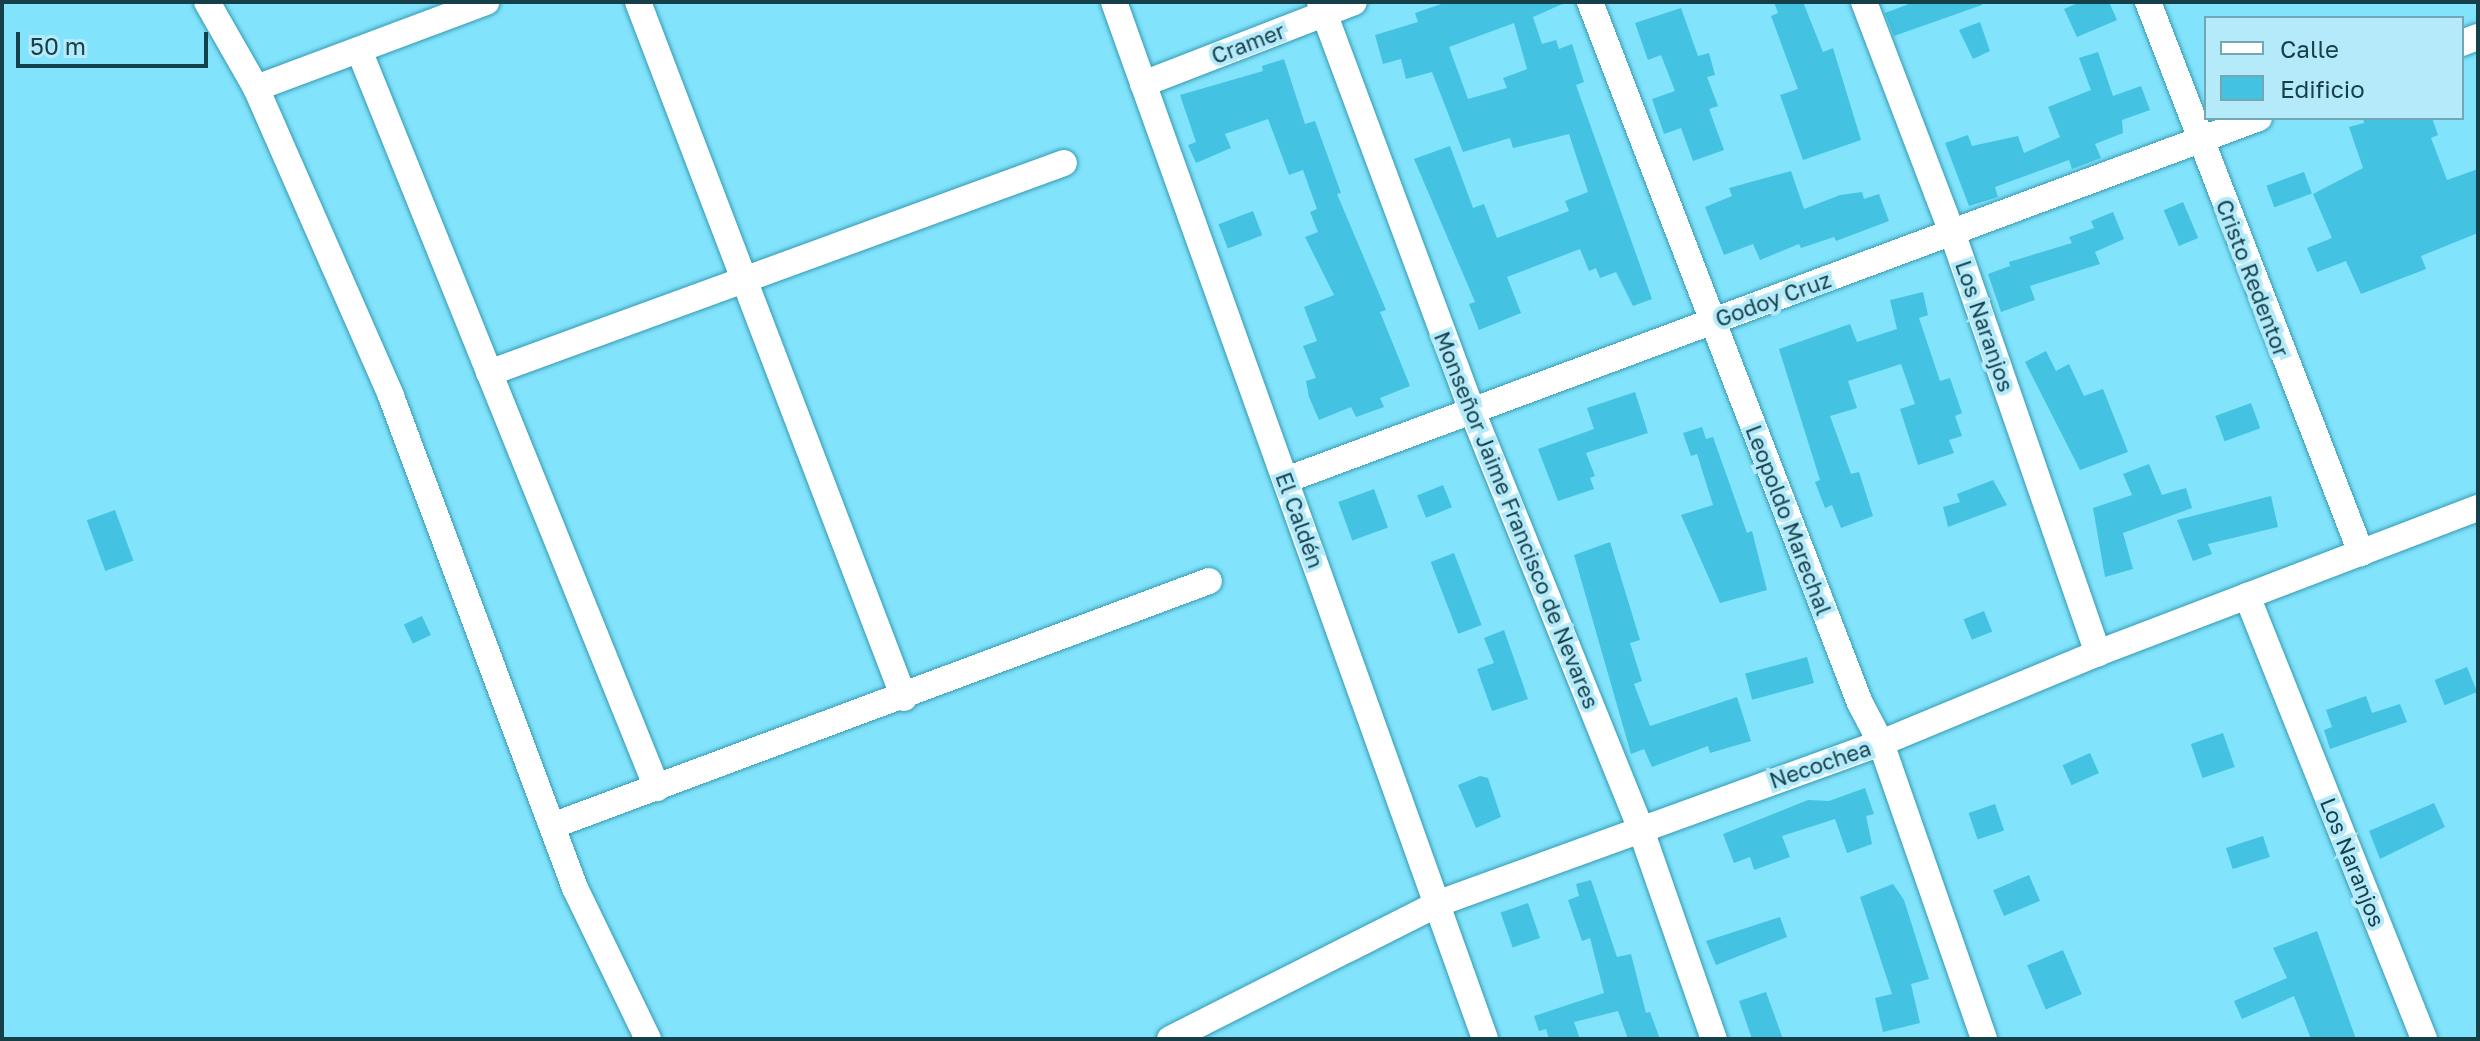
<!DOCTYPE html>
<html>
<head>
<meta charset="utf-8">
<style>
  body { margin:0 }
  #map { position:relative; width:2480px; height:1041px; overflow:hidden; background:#82e3fc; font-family:"Golos Text",sans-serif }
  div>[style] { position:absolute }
  .building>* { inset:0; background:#43c3e1; transform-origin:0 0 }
  .roads { filter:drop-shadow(0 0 2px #339ab2) drop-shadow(0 0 2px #339ab2) }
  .minor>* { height:26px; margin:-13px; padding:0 13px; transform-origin:13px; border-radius:13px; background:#fff }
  span { translate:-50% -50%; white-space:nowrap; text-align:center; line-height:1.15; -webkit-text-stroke:8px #b4eaf9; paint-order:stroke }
  .street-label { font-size:22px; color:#153f49 }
  .frame { position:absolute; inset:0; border:4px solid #153f49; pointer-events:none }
  .legend { position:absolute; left:2204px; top:16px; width:260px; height:104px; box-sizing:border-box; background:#b4eaf9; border:2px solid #74a6b3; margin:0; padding:10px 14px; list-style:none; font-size:24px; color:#153f49 }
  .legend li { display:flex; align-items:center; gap:16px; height:40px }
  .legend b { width:40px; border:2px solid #74a6b3 }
  .scale { position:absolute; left:16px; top:32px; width:192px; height:36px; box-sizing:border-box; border:4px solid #153f49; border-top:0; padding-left:10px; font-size:24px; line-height:28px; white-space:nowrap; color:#153f49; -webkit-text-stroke:6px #b4eaf9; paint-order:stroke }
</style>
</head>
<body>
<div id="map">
  <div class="building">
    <div style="clip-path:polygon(evenodd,1447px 2px,1567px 2px,1533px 17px,1542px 44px,1556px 40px,1559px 49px,1572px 44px,1584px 82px,1576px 85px,1652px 299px,1633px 306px,1616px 272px,1600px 278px,1596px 268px,1589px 271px,1580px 249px,1507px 277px,1521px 313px,1479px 330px,1469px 304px,1475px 302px,1414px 159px,1450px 146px,1473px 208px,1484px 204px,1497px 238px,1569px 211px,1565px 201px,1588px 192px,1569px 134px,1513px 148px,1510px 138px,1463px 152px,1432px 72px,1406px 79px,1401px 59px,1383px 64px,1375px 35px,1418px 22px,1415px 13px,1447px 2px,1514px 23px,1527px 69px,1503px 78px,1507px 88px,1468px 99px,1449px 47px,1514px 23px)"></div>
    <div style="clip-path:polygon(1774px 2px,1803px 2px,1823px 52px,1833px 48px,1861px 140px,1803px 160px,1780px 95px,1798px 89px,1771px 16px,1778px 13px)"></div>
    <div style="clip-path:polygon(1914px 2px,1981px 2px,1982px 5px,1894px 36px,1885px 13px)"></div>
    <div style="clip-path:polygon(2080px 2px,2109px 2px,2117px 20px,2077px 37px,2064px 9px)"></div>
    <div style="clip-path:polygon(1681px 8px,1698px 56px,1709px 53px,1715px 75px,1707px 77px,1718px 106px,1709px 109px,1724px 150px,1693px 161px,1681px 128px,1664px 134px,1652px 99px,1675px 91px,1661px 55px,1648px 60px,1635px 23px)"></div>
    <div style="clip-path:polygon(1980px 22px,1990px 51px,1973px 59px,1959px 30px)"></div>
    <div style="clip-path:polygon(2098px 52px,2113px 96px,2141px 86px,2150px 110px,2122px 120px,2123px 133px,2095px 144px,2101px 158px,2072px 169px,2069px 160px,1995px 187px,1998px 197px,1969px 206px,1945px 143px,1968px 135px,1972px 146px,2018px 136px,2024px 153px,2060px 137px,2048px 107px,2091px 90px,2079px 58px)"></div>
    <div style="clip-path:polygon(1284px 59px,1305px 124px,1315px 121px,1341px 193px,1337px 194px,1386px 310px,1380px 312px,1410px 386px,1380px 398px,1384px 407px,1356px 417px,1351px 407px,1319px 420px,1309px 397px,1306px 381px,1316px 378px,1303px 346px,1317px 341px,1304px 307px,1334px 295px,1305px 237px,1318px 232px,1310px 212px,1317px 209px,1303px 170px,1289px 175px,1268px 119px,1225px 134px,1231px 148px,1196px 163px,1188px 145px,1196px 142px,1180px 95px,1263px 71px,1262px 66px)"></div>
    <div style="clip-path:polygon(2363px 118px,2432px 118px,2438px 135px,2431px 138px,2447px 180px,2478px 169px,2478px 233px,2421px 256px,2426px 269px,2361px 294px,2346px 261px,2317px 272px,2307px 248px,2332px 238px,2313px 194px,2363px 168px,2349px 127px,2364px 123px)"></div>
    <div style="clip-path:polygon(1791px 171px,1804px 209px,1840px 195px,1862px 192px,1864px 199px,1879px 194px,1889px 221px,1836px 241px,1834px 237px,1801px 248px,1799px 244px,1760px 260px,1753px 244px,1724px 255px,1705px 207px,1732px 196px,1729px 188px)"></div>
    <div style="left:2304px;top:172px;width:23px;height:40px;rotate:70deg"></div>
    <div style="left:2183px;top:202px;width:39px;height:21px;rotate:67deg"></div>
    <div style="left:1253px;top:211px;width:26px;height:37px;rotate:69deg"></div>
    <div style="clip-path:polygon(2113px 212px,2124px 239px,2095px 252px,2100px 264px,2030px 286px,2035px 300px,2001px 312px,1988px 274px,2010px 266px,2009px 262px,2072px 243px,2069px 237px,2094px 228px,2091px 221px)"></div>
    <div style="clip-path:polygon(1923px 292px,1928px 315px,1919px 318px,1940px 381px,1950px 378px,1962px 413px,1955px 416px,1962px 436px,1949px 440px,1954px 453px,1918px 465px,1900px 409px,1915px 404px,1901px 364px,1848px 381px,1857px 408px,1830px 416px,1851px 474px,1859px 472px,1873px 516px,1841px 528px,1832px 505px,1825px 508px,1815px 482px,1820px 480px,1779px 349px,1850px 324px,1857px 342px,1897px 329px,1890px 300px)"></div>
    <div style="clip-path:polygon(2046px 351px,2056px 371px,2069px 364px,2084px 396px,2103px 389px,2128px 452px,2080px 470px,2025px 362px)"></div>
    <div style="clip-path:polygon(1635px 392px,1648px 433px,1586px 453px,1595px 476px,1590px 478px,1594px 489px,1558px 501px,1538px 449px,1594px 429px,1587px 408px)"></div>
    <div style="left:2251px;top:403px;width:27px;height:38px;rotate:70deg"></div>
    <div style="clip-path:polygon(1702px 427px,1706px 439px,1713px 437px,1747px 533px,1752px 531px,1767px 590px,1720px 603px,1681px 515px,1713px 505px,1697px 454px,1691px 456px,1683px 433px)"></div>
    <div style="clip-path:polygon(2149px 464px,2162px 495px,2186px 488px,2192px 508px,2123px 533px,2133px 569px,2105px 577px,2093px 508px,2132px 495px,2123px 474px)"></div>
    <div style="clip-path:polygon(1993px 480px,2007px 505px,1948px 527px,1943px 507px,1960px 502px,1957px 494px)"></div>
    <div style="left:1443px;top:485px;width:24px;height:28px;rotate:68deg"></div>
    <div style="left:1374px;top:489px;width:41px;height:38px;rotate:70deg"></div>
    <div style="clip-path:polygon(2271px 496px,2278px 527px,2208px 544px,2212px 554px,2193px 561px,2177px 520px)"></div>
    <div style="left:115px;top:510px;width:54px;height:30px;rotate:70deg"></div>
    <div style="clip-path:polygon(1610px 542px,1640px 640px,1630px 643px,1642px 681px,1634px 684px,1650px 726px,1737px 697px,1751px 741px,1710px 753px,1708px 746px,1652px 767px,1644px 749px,1631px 754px,1574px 555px)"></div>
    <div style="left:1454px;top:553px;width:77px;height:25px;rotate:69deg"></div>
    <div style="left:1984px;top:611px;width:22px;height:22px;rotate:68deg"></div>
    <div style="left:422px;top:616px;width:21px;height:20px;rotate:65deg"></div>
    <div style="clip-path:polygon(1504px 630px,1528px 699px,1492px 711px,1477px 669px,1494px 663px,1484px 638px)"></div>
    <div style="left:1807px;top:657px;width:27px;height:64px;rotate:75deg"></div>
    <div style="left:2467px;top:667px;width:27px;height:35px;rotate:68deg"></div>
    <div style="clip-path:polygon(2366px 696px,2372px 713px,2400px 704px,2407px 722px,2330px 749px,2324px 730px,2332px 727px,2326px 710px)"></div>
    <div style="left:2223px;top:733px;width:36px;height:34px;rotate:71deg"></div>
    <div style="left:2090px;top:753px;width:22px;height:30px;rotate:66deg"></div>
    <div style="clip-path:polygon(1480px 776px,1488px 778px,1501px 817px,1476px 828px,1458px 785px)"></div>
    <div style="clip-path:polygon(1865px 788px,1874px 814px,1866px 816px,1872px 844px,1847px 853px,1835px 819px,1782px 836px,1790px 857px,1754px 870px,1750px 857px,1734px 863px,1723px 834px,1808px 800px,1829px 801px)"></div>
    <div style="clip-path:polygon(2434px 803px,2445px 827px,2380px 859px,2369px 831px)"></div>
    <div style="left:1995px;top:804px;width:28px;height:28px;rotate:71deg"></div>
    <div style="left:2263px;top:836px;width:22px;height:39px;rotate:72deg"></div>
    <div style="left:2029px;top:875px;width:28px;height:39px;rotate:67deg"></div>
    <div style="clip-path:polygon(1591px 880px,1617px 957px,1631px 954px,1646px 1013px,1650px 1012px,1660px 1039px,1628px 1039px,1618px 1011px,1574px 1022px,1580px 1039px,1549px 1039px,1546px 1029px,1539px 1031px,1534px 1016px,1604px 993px,1590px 938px,1582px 941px,1568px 900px,1579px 896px,1576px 884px)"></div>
    <div style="clip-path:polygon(1893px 884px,1904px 900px,1929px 979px,1911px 984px,1920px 1023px,1883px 1032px,1875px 998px,1892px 994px,1860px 897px)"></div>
    <div style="left:1528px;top:903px;width:37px;height:29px;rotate:71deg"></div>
    <div style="clip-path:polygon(1780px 917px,1787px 937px,1716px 965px,1706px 941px)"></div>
    <div style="clip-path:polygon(2317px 931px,2356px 1039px,2311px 1039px,2294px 996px,2242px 1019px,2234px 1001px,2287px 978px,2273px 948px)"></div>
    <div style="left:2063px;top:950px;width:48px;height:39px;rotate:67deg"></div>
    <div style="clip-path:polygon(1766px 992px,1783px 1039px,1752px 1039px,1739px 1001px)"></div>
  </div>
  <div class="roads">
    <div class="minor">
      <div style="left:207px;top:2px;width:99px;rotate:60.3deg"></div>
      <div style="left:256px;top:88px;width:336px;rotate:66.3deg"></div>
      <div style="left:391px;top:396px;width:525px;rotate:69.5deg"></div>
      <div style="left:575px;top:888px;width:168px;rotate:64.2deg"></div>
      <div style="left:638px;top:2px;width:745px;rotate:69.08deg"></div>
      <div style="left:1114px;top:2px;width:1101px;rotate:70.31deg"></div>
      <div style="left:1320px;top:2px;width:436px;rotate:69.6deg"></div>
      <div style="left:1472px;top:411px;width:449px;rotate:68deg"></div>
      <div style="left:1640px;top:827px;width:225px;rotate:70.8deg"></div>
      <div style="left:1590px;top:2px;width:751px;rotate:68.94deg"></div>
      <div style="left:1860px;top:703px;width:45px;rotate:62.3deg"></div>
      <div style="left:1881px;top:743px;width:313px;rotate:70.8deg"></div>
      <div style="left:1864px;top:2px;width:246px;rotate:69.1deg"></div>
      <div style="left:1952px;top:232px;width:446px;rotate:70.9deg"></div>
      <div style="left:2148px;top:2px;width:591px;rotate:68.86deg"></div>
      <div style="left:2462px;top:43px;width:17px;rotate:-21deg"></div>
      <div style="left:359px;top:50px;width:796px;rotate:68.01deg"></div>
      <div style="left:1143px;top:84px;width:226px;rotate:-21.2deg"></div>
      <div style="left:256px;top:88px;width:246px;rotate:-20.5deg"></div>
      <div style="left:489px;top:373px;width:612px;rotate:-20.06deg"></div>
      <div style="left:1286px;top:480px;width:1038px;rotate:-20.41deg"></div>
      <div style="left:2247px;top:596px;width:477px;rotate:68.2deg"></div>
      <div style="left:552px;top:826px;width:701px;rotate:-20.45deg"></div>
      <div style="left:1170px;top:1039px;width:301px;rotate:-26.8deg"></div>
      <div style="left:1439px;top:903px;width:470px;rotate:-19.9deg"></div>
      <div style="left:1881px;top:743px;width:235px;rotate:-22.5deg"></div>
      <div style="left:2098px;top:653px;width:407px;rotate:-20.9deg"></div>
    </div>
  </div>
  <div class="street-label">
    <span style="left:1248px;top:43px;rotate:-21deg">Cramer</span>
    <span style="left:2253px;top:278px;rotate:69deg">Cristo Redentor</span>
    <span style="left:1773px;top:299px;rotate:-20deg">Godoy Cruz</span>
    <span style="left:1985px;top:326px;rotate:71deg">Los Naranjos</span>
    <span style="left:1300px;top:520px;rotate:70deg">El Caldén</span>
    <span style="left:1517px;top:520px;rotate:68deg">Monseñor Jaime Francisco de Nevares</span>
    <span style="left:1789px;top:520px;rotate:69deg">Leopoldo Marechal</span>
    <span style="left:1820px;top:764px;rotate:-19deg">Necochea</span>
    <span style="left:2353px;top:862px;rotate:68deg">Los Naranjos</span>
  </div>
  <div class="frame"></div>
  <ul class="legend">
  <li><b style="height:10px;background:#fff"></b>Calle</li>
  <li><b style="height:22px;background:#43c3e1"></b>Edificio</li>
  </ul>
  <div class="scale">50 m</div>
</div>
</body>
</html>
